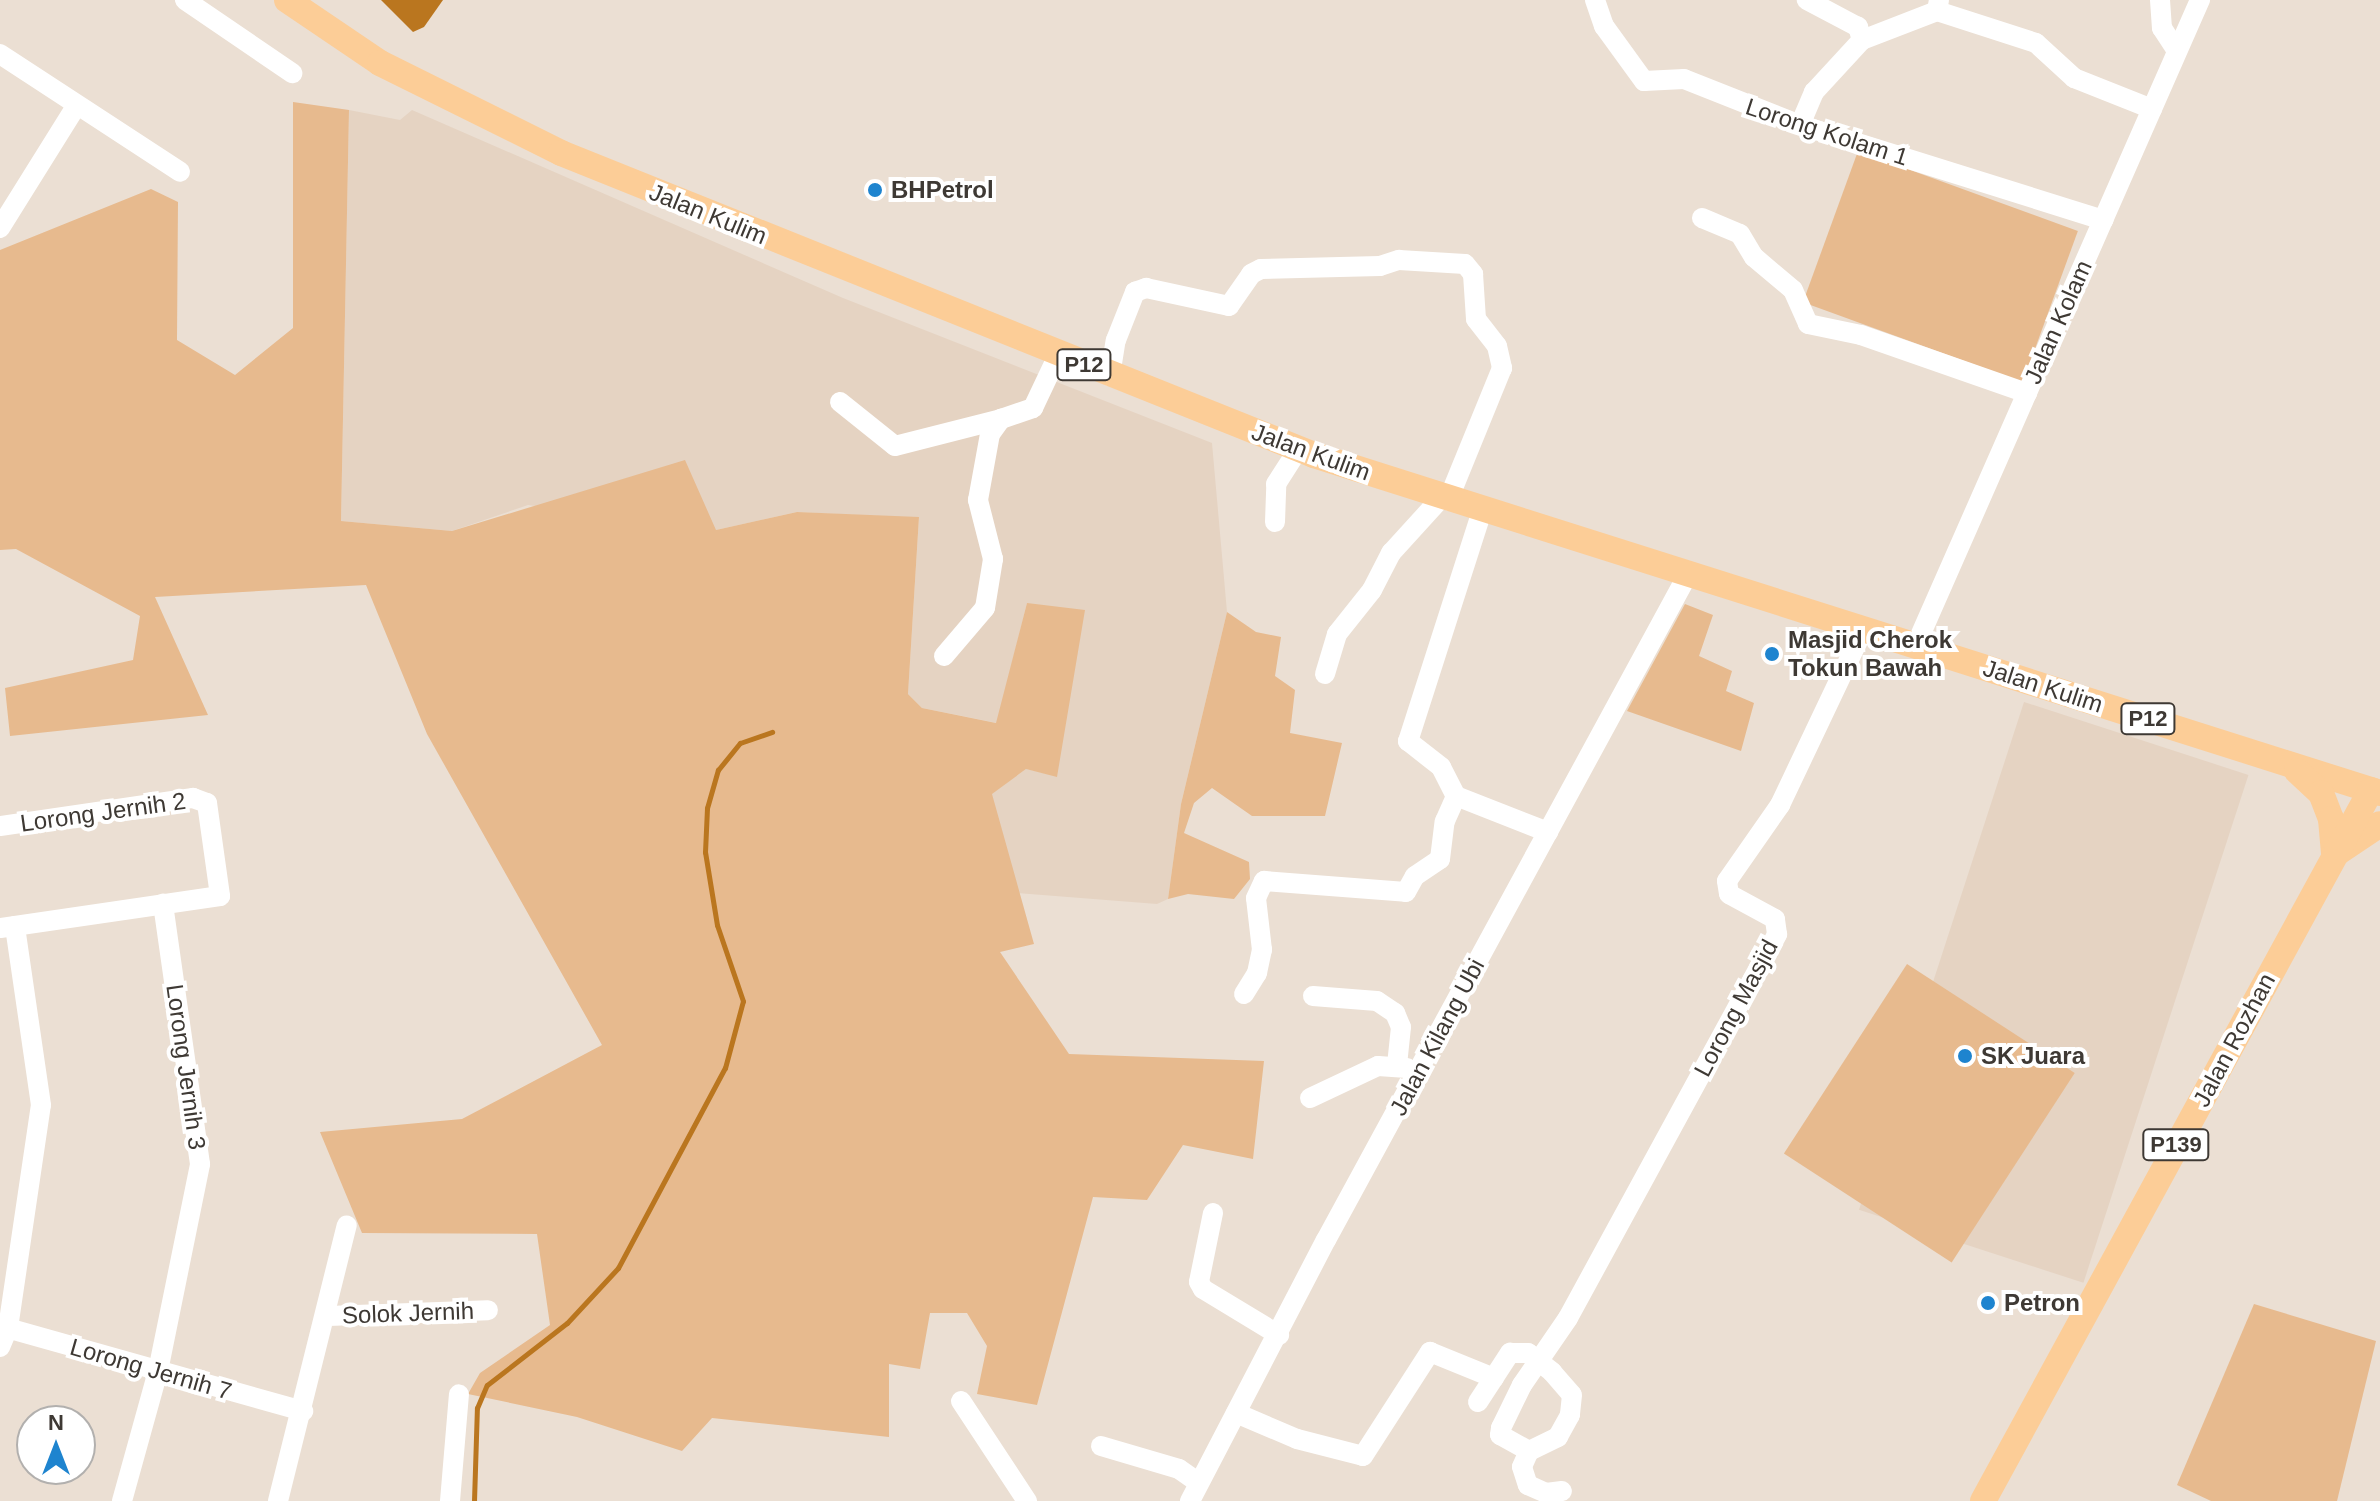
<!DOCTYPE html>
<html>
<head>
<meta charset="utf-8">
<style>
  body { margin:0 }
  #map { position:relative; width:2380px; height:1501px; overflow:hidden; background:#ebdfd3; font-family:Arial,sans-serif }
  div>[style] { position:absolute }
  .built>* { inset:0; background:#e5d3c2; transform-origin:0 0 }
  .green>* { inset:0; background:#e7ba8e; transform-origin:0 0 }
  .water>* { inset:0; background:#ba761f }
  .stream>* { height:5px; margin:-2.5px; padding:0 2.5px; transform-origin:2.5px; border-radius:2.5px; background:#ba761f }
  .minor>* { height:20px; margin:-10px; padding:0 10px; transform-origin:10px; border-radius:10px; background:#fff }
  .major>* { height:26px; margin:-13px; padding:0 13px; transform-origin:13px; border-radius:13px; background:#fccd97 }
  .dots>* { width:22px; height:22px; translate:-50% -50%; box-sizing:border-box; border:4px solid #fff; border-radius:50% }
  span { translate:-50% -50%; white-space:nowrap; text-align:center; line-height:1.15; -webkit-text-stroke:8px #fff; paint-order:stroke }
  .shield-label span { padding:2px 6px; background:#fff; border:2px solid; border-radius:6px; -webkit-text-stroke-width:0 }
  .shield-label { font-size:22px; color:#3e3934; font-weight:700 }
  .street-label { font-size:24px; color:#3e3934 }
  .poi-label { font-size:24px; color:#3e3934; font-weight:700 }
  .left { translate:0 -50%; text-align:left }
  .north { position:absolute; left:16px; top:1405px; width:80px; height:80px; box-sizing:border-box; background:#fff; border:2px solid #b2b0ae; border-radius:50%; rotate:0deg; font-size:22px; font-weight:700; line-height:32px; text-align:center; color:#3e3934 }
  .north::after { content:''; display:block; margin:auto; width:28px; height:36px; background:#1e84cf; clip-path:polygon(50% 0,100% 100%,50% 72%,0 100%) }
</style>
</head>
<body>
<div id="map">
  <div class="built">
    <div style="clip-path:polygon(349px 110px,400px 120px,412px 110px,843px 298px,1212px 443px,1227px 612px,1181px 804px,1168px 899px,1157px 904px,1017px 893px,991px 794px,1026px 769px,1057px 776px,1027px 603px,997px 723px,922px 708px,908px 694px,919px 518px,797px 512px,716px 530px,528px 505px,452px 531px,341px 521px)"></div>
    <div style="left:2024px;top:702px;width:236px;height:534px;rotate:18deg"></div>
  </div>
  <div class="green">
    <div style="clip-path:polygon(293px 102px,349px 110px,341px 521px,452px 531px,685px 460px,716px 530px,797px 512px,919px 517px,908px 694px,922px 708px,996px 723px,1027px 603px,1085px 610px,1057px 777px,1026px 769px,992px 794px,1034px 944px,1000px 952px,1069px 1054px,1264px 1061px,1253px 1159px,1183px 1145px,1147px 1200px,1093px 1197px,1037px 1405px,977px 1394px,987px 1346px,967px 1313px,930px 1313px,920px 1369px,889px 1364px,889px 1437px,712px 1418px,682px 1451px,577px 1417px,468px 1394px,480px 1373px,550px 1325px,537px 1234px,362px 1233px,320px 1132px,462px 1119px,602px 1045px,427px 734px,366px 585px,155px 597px,208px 715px,10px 736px,5px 688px,133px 660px,140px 616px,16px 549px,0 550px,0 250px,151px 189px,178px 202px,177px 340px,235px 375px,293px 328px)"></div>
    <div style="left:1858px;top:151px;width:234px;height:161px;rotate:20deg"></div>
    <div style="clip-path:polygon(1685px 604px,1713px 615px,1699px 656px,1732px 671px,1726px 691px,1754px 703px,1741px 751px,1627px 711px)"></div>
    <div style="clip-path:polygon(1227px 612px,1256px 632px,1281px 637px,1275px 676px,1295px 690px,1290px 733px,1342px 743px,1325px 816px,1252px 816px,1212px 788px,1194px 803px,1184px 833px,1249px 862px,1250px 879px,1234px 899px,1188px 894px,1168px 899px,1181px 804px)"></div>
    <div style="left:1907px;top:964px;width:200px;height:226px;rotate:33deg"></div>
    <div style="clip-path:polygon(2254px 1304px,2376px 1341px,2337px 1501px,2211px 1501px,2177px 1485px)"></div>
  </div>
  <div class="water">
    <div style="clip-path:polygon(381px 0,443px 0,424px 27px,413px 32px)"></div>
  </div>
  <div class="stream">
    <div style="left:474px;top:1501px;width:93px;rotate:-88.2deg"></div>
    <div style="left:477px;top:1408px;width:25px;rotate:-67deg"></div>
    <div style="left:487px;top:1385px;width:101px;rotate:-37.8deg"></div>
    <div style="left:567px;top:1323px;width:75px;rotate:-47.2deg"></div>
    <div style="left:618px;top:1268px;width:227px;rotate:-61.9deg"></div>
    <div style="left:725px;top:1068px;width:69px;rotate:-75deg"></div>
    <div style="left:743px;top:1001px;width:80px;rotate:-108.9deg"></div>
    <div style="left:717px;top:925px;width:74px;rotate:-99.3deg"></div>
    <div style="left:705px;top:852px;width:44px;rotate:-87.4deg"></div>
    <div style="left:707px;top:808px;width:40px;rotate:-74deg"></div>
    <div style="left:718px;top:770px;width:35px;rotate:-51deg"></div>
    <div style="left:740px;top:743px;width:34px;rotate:-19deg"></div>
  </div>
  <div class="minor">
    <div style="left:185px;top:0;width:130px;rotate:34.3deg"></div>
    <div style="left:1595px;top:0;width:28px;rotate:71deg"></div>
    <div style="left:1604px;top:26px;width:68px;rotate:54deg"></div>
    <div style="left:1644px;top:81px;width:40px;rotate:-2.9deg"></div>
    <div style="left:1684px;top:79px;width:125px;rotate:21.6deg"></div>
    <div style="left:1800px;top:125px;width:318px;rotate:17.4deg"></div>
    <div style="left:2160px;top:0;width:28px;rotate:86deg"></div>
    <div style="left:2162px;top:28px;width:27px;rotate:57deg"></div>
    <div style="left:1937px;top:11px;width:104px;rotate:17.9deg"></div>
    <div style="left:2036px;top:43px;width:52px;rotate:42.6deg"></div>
    <div style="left:2074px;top:78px;width:84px;rotate:21.7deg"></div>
    <div style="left:1862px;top:40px;width:80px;rotate:-21.1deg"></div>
    <div style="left:1937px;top:11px;width:11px;rotate:-80deg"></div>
    <div style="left:0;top:54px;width:215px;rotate:33.2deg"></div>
    <div style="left:1800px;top:125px;width:36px;rotate:-67deg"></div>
    <div style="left:1814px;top:92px;width:71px;rotate:-47.3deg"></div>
    <div style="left:1862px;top:40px;width:14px;rotate:-107deg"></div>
    <div style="left:1858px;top:27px;width:58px;rotate:-152.1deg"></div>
    <div style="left:1702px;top:218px;width:41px;rotate:22.8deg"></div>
    <div style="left:1740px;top:234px;width:27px;rotate:59deg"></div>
    <div style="left:1754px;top:257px;width:51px;rotate:40.2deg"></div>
    <div style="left:1793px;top:290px;width:37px;rotate:66deg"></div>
    <div style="left:1808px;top:324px;width:54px;rotate:11.7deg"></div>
    <div style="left:1861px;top:335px;width:176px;rotate:19.3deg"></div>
    <div style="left:0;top:228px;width:145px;rotate:-58deg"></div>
    <div style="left:1110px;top:376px;width:36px;rotate:-81deg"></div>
    <div style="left:1116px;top:340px;width:52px;rotate:-68.4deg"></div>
    <div style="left:1135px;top:292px;width:12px;rotate:-20deg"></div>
    <div style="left:1146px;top:288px;width:85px;rotate:12.2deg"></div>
    <div style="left:1229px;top:306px;width:39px;rotate:-55deg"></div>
    <div style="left:1251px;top:274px;width:11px;rotate:-27deg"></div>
    <div style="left:1261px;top:269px;width:119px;rotate:-1.4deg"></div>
    <div style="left:1380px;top:266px;width:20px;rotate:-18deg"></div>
    <div style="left:1399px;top:260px;width:66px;rotate:3.5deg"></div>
    <div style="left:1465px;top:264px;width:13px;rotate:51deg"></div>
    <div style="left:1473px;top:274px;width:45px;rotate:86.2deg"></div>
    <div style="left:1476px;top:319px;width:34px;rotate:52deg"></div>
    <div style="left:1497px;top:346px;width:23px;rotate:77deg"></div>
    <div style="left:1502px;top:368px;width:143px;rotate:112.2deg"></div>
    <div style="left:840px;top:402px;width:70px;rotate:38.7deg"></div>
    <div style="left:895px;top:446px;width:109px;rotate:-14.3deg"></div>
    <div style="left:1482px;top:511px;width:242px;rotate:107.8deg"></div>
    <div style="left:1408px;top:741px;width:42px;rotate:38.2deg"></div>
    <div style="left:1441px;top:767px;width:33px;rotate:63deg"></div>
    <div style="left:1456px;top:796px;width:99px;rotate:21.4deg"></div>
    <div style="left:1275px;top:522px;width:38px;rotate:-88deg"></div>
    <div style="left:1276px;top:484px;width:43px;rotate:-57.4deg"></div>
    <div style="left:1916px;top:645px;width:705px;rotate:-66.24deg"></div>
    <div style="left:944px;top:656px;width:63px;rotate:-49.5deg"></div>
    <div style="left:985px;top:608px;width:50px;rotate:-80.7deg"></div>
    <div style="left:993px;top:559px;width:61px;rotate:-104.3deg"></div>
    <div style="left:978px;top:500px;width:67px;rotate:-79.7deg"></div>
    <div style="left:990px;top:434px;width:19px;rotate:-54deg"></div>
    <div style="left:1001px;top:419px;width:34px;rotate:-19deg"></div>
    <div style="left:1033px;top:408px;width:59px;rotate:-64.7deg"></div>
    <div style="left:1325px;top:674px;width:42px;rotate:-73.3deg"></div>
    <div style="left:1337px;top:634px;width:56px;rotate:-51.5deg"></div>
    <div style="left:1372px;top:590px;width:42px;rotate:-62.8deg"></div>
    <div style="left:1391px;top:553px;width:74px;rotate:-47.7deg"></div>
    <div style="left:0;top:826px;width:195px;rotate:-8.3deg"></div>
    <div style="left:193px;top:798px;width:15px;rotate:20deg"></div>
    <div style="left:207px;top:803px;width:94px;rotate:82deg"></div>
    <div style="left:220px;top:896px;width:222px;rotate:171.7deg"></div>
    <div style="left:1244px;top:994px;width:25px;rotate:-58deg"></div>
    <div style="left:1257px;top:973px;width:24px;rotate:-78deg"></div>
    <div style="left:1262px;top:950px;width:52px;rotate:-96.6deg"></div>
    <div style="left:1256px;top:898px;width:19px;rotate:-65deg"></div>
    <div style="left:1264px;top:881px;width:142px;rotate:4.4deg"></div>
    <div style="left:1406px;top:892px;width:18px;rotate:-61deg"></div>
    <div style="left:1415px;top:876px;width:30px;rotate:-34deg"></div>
    <div style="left:1440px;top:859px;width:38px;rotate:-83deg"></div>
    <div style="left:1445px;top:821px;width:27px;rotate:-66deg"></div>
    <div style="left:1313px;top:996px;width:64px;rotate:4.5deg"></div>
    <div style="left:1377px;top:1001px;width:22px;rotate:34deg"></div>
    <div style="left:1395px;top:1013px;width:15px;rotate:67deg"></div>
    <div style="left:1401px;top:1027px;width:38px;rotate:96deg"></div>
    <div style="left:1310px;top:1098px;width:75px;rotate:-25.2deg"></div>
    <div style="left:1378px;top:1066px;width:29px;rotate:4deg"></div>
    <div style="left:1213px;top:1213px;width:70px;rotate:101.5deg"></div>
    <div style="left:1199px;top:1282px;width:8px;rotate:60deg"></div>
    <div style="left:1203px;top:1289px;width:89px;rotate:31.2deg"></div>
    <div style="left:328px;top:1316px;width:160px;rotate:-2.1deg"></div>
    <div style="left:0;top:1326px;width:315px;rotate:15.7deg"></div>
    <div style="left:0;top:1347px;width:21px;rotate:-67deg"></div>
    <div style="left:8px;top:1328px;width:225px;rotate:-81.6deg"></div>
    <div style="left:41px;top:1105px;width:181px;rotate:-98.3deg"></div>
    <div style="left:961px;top:1401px;width:120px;rotate:56.6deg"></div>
    <div style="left:1478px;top:1402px;width:59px;rotate:-56.9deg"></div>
    <div style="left:1510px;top:1353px;width:18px"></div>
    <div style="left:1528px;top:1353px;width:31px;rotate:38deg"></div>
    <div style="left:1552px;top:1372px;width:30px;rotate:49deg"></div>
    <div style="left:1572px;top:1395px;width:20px;rotate:96deg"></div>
    <div style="left:1570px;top:1415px;width:25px;rotate:119deg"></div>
    <div style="left:1558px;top:1437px;width:32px;rotate:154deg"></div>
    <div style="left:1529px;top:1451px;width:17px;rotate:114deg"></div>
    <div style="left:1522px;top:1467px;width:19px;rotate:72deg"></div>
    <div style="left:1528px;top:1485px;width:20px;rotate:24deg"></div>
    <div style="left:1546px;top:1493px;width:16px;rotate:-7deg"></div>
    <div style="left:1236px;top:1413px;width:66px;rotate:23.1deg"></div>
    <div style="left:1297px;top:1439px;width:68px;rotate:14.4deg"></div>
    <div style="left:1363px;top:1456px;width:124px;rotate:-57.2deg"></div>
    <div style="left:1430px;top:1352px;width:69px;rotate:22.1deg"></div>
    <div style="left:1101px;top:1446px;width:81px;rotate:16.4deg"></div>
    <div style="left:1179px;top:1469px;width:24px;rotate:35deg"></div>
    <div style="left:1529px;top:1451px;width:33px;rotate:-151deg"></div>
    <div style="left:1500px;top:1435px;width:7px;rotate:-82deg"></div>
    <div style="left:1501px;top:1428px;width:48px;rotate:-64deg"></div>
    <div style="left:1522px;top:1385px;width:81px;rotate:-55.5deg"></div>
    <div style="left:1568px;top:1318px;width:437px;rotate:-61.4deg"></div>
    <div style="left:1777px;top:934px;width:15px;rotate:-98deg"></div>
    <div style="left:1775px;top:919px;width:52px;rotate:-151.5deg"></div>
    <div style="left:1729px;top:894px;width:13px;rotate:-99deg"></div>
    <div style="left:1727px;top:881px;width:93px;rotate:-55.1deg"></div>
    <div style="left:1780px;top:805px;width:194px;rotate:-64.6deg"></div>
    <div style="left:122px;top:1501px;width:135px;rotate:-74.5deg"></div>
    <div style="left:158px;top:1371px;width:211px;rotate:-78.5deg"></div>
    <div style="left:200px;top:1164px;width:263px;rotate:-98.1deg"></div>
    <div style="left:278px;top:1501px;width:284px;rotate:-76deg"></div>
    <div style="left:450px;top:1501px;width:107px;rotate:-85.2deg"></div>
    <div style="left:1190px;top:1501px;width:294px;rotate:-62.5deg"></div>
    <div style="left:1326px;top:1240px;width:758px;rotate:-61.47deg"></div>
  </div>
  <div class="major">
    <div style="left:287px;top:0;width:112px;rotate:34.1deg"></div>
    <div style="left:380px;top:63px;width:202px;rotate:26.4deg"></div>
    <div style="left:561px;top:153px;width:811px;rotate:21.85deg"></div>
    <div style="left:1314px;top:455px;width:1118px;rotate:17.59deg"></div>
    <div style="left:2297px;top:771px;width:33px;rotate:43deg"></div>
    <div style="left:2321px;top:793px;width:28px;rotate:69deg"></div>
    <div style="left:2331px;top:819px;width:36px;rotate:85deg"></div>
    <div style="left:2334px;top:855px;width:55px;rotate:-34deg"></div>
    <div style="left:1983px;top:1501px;width:810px;rotate:-61.38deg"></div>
  </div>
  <div class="dots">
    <div style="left:875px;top:190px;background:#1e84cf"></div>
    <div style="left:1772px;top:654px;background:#1e84cf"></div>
    <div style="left:1965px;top:1056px;background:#1e84cf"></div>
    <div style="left:1988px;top:1303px;background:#1e84cf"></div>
  </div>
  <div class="shield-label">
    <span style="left:1084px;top:365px">P12</span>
    <span style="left:2148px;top:719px">P12</span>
    <span style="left:2176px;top:1145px">P139</span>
  </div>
  <div class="street-label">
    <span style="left:1827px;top:132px;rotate:18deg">Lorong Kolam 1</span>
    <span style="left:708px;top:214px;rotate:22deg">Jalan Kulim</span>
    <span style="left:2058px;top:322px;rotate:-66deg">Jalan Kolam</span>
    <span style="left:1311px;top:452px;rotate:20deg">Jalan Kulim</span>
    <span style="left:2043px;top:686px;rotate:18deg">Jalan Kulim</span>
    <span style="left:103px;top:812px;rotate:-8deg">Lorong Jernih 2</span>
    <span style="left:1736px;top:1008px;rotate:-62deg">Lorong Masjid</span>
    <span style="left:1437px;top:1037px;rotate:-62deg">Jalan Kilang Ubi</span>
    <span style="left:2234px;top:1040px;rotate:-62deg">Jalan Rozhan</span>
    <span style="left:186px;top:1067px;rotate:82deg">Lorong Jernih 3</span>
    <span style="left:408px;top:1313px;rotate:-2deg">Solok Jernih</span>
    <span style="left:151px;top:1369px;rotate:16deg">Lorong Jernih 7</span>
  </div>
  <div class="poi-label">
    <span class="left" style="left:891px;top:190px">BHPetrol</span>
    <span class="left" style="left:1788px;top:654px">Masjid Cherok<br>Tokun Bawah</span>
    <span class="left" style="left:1981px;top:1056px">SK Juara</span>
    <span class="left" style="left:2004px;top:1303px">Petron</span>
  </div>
  <div class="north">N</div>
</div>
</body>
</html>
